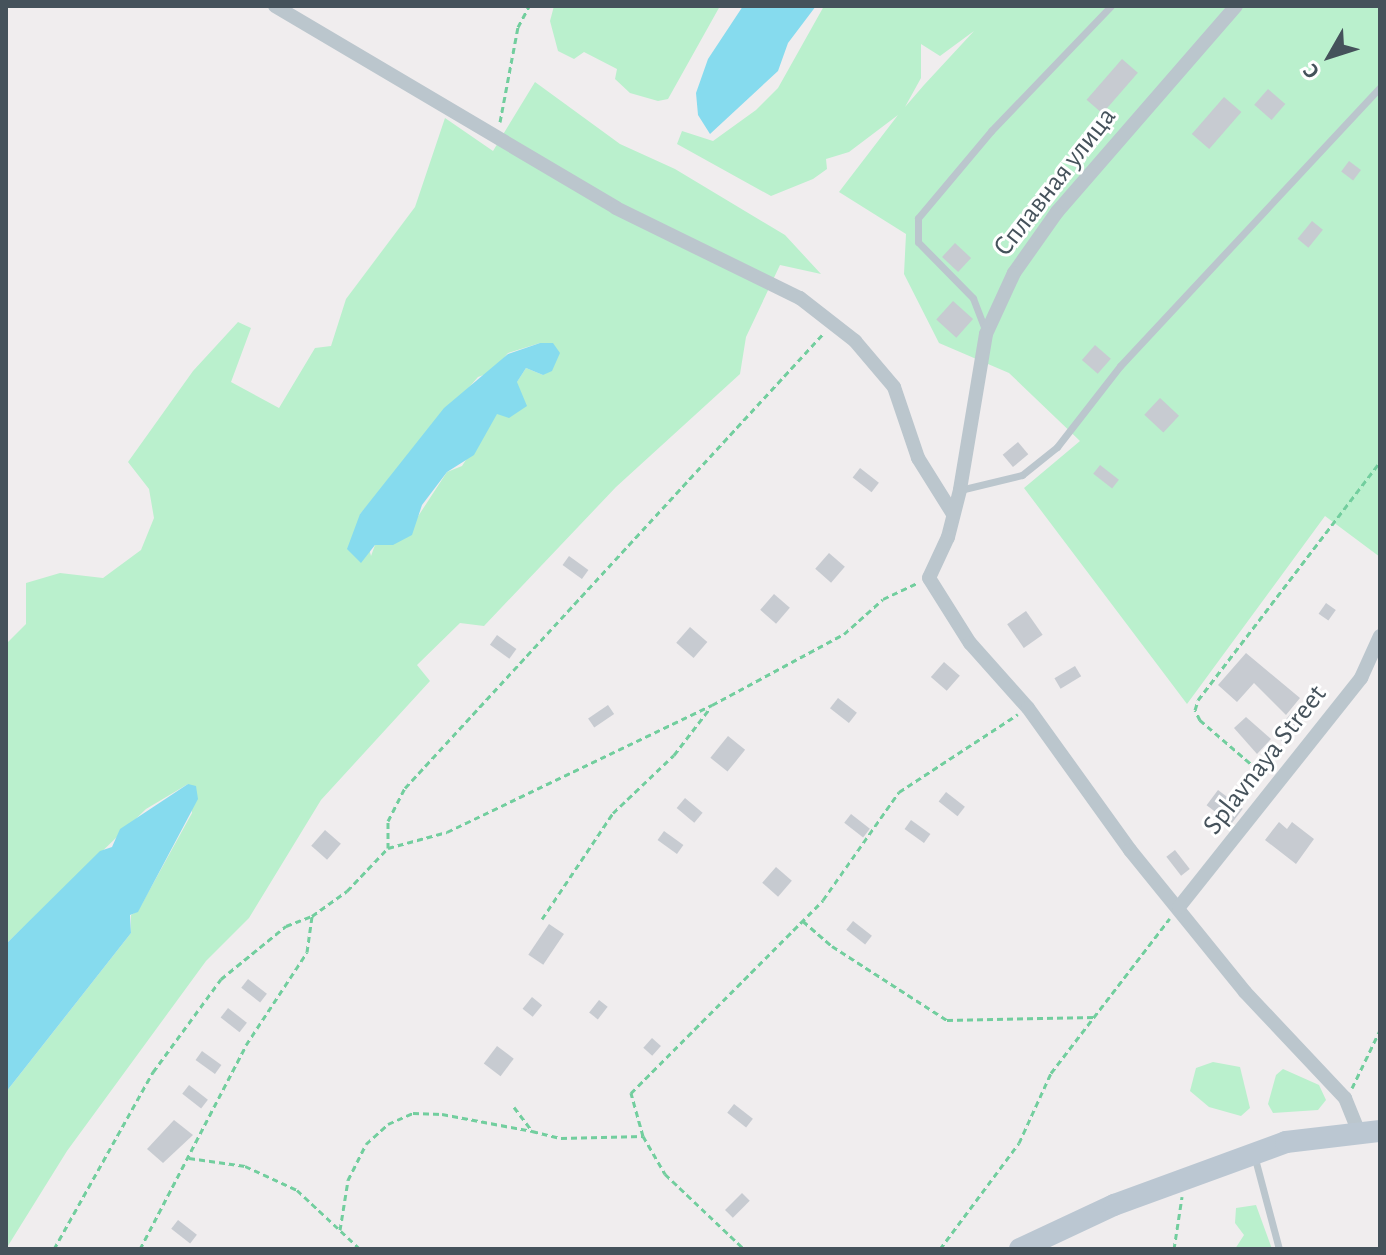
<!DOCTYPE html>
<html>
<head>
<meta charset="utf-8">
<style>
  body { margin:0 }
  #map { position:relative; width:1386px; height:1255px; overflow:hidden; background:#f0edee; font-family:"Alegreya Sans",sans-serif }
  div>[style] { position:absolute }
  .green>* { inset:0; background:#baf0cd }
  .water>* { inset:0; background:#86dbee }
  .building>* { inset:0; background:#c7cbd1; transform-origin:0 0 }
  .path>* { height:3px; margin-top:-1.5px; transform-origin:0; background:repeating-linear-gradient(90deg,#72ce9e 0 6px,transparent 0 10px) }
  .lane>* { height:7px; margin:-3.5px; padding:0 3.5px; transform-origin:3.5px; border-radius:3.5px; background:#bbc6cd }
  .street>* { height:14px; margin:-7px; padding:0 7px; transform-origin:7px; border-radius:7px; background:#bbc6cd }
  .secondary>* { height:22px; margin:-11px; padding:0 11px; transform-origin:11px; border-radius:11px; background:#bbc7d2 }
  span { translate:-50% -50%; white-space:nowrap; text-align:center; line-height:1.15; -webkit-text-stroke:6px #fff; paint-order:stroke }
  .street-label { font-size:28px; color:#45525b }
  .frame { position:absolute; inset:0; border:8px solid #45525b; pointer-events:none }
  .north { position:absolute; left:1290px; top:16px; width:80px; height:80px; -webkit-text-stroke:6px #fff; paint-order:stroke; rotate:231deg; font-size:22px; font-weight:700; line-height:32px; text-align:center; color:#45525b }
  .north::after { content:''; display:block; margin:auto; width:28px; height:36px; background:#45525b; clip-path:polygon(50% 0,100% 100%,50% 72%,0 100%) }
</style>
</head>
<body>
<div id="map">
  <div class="green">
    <div style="clip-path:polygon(554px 6px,590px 7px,720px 6px,668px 99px,658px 101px,630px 93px,615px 79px,617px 69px,584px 52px,574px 59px,558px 51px,550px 21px)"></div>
    <div style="clip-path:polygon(evenodd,824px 6px,1380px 6px,1380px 557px,1325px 516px,1187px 704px,1024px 488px,1080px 441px,1009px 373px,939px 343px,904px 274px,906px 234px,839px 192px,898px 115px,849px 152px,826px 159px,827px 169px,813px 179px,771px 196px,677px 144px,682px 131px,713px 141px,756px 110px,778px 88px,824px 6px,974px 31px,924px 85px,905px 107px,921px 78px,921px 44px,940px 56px,974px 31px)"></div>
    <div style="clip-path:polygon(evenodd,535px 82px,620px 144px,675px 169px,785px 235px,821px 274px,780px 265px,746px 337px,740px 374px,616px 487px,484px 626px,460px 623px,417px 665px,430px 681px,321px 800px,249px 918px,206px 961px,67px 1151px,6px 1249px,6px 1092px,131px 933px,131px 915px,138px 911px,192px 813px,188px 784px,146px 809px,6px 944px,6px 644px,26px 624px,26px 583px,60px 573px,103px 578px,141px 550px,154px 518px,149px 489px,128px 462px,193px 371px,238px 322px,251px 328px,231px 382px,279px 408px,315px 348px,331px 346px,346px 299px,415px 207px,445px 118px,493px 151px,535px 82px,540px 343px,553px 343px,543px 375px,526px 368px,462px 466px,447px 472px,413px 524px,375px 545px,371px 556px,360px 514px,478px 377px,492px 372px,508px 353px,540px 343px)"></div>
    <div style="clip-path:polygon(1213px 1062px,1240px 1067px,1250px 1108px,1241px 1116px,1209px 1107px,1190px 1091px,1196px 1068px)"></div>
    <div style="clip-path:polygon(1283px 1069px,1319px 1085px,1326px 1100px,1318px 1110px,1273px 1113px,1268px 1104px,1276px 1075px)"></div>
    <div style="clip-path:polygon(1256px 1205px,1272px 1249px,1235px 1249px,1244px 1235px,1235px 1223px,1236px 1208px)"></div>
  </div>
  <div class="water">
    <div style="clip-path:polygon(743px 6px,816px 6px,788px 43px,778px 71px,710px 134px,698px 115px,696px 93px,708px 59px)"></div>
    <div style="clip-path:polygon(540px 343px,553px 343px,560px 353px,552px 371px,543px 375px,526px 368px,517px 382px,527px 406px,509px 418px,497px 414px,474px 455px,447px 472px,422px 505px,412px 535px,393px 545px,375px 545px,361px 563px,347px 549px,360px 514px,444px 408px,508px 354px)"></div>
    <div style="clip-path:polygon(188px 784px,196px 786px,198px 799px,138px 912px,130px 915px,131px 933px,6px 1092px,6px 944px,100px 851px,112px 847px,120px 829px)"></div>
  </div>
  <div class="building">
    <div style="left:1122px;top:59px;width:21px;height:54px;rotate:41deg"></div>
    <div style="left:1268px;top:89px;width:23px;height:21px;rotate:41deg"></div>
    <div style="left:1224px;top:97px;width:23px;height:49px;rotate:41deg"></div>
    <div style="left:1349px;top:161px;width:15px;height:13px;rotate:37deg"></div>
    <div style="left:1312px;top:221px;width:14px;height:23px;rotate:39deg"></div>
    <div style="left:955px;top:243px;width:22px;height:19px;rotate:43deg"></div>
    <div style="left:953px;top:301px;width:27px;height:25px;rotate:42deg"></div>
    <div style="left:1095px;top:345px;width:21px;height:20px;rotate:41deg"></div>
    <div style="left:1160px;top:398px;width:26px;height:23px;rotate:43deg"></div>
    <div style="left:1018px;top:442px;width:16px;height:20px;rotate:50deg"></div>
    <div style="left:1100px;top:465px;width:24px;height:11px;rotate:38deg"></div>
    <div style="left:860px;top:468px;width:24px;height:12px;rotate:38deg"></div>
    <div style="left:829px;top:553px;width:21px;height:21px;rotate:41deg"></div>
    <div style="left:569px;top:556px;width:24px;height:11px;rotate:36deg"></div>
    <div style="left:774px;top:594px;width:21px;height:21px;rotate:41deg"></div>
    <div style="left:1326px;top:603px;width:12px;height:13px;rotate:35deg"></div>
    <div style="left:1026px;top:611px;width:29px;height:23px;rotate:55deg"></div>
    <div style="left:690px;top:627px;width:23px;height:21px;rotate:41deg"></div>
    <div style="left:497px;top:635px;width:24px;height:12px;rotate:36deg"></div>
    <div style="clip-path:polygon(1246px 653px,1300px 698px,1286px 715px,1254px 683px,1237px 702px,1218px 685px)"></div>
    <div style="left:944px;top:662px;width:21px;height:20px;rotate:41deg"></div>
    <div style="left:1075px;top:666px;width:12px;height:24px;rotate:59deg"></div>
    <div style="left:838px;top:698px;width:24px;height:13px;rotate:38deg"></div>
    <div style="left:608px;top:705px;width:11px;height:24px;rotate:56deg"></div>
    <div style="left:1292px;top:712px;width:14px;height:29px;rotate:39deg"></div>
    <div style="clip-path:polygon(1246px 717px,1271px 739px,1257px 754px,1234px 728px)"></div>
    <div style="left:728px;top:736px;width:22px;height:28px;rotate:39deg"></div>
    <div style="left:1218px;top:790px;width:31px;height:19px;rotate:37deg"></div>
    <div style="left:946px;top:792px;width:24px;height:12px;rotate:38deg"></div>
    <div style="left:685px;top:798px;width:23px;height:13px;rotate:40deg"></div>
    <div style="left:851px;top:814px;width:24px;height:11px;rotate:38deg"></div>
    <div style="left:911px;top:820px;width:24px;height:11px;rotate:36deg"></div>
    <div style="clip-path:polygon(1279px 822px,1287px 829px,1292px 822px,1314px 839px,1296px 864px,1265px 840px)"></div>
    <div style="left:325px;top:830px;width:21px;height:21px;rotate:41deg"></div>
    <div style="left:664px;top:831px;width:24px;height:11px;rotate:36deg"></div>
    <div style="left:1175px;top:850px;width:24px;height:11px;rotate:52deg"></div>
    <div style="left:776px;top:867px;width:21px;height:21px;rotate:41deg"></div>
    <div style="left:853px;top:921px;width:24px;height:11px;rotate:38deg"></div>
    <div style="left:549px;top:924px;width:18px;height:37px;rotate:34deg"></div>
    <div style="left:248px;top:979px;width:24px;height:11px;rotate:38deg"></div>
    <div style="left:532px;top:997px;width:13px;height:15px;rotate:39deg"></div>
    <div style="left:599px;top:1000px;width:11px;height:16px;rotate:38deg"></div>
    <div style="left:228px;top:1008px;width:24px;height:12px;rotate:38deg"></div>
    <div style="left:652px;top:1038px;width:12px;height:13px;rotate:42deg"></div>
    <div style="left:497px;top:1046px;width:21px;height:22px;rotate:37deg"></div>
    <div style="left:202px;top:1051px;width:24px;height:11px;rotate:36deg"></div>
    <div style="left:189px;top:1085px;width:24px;height:11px;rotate:38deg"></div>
    <div style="left:734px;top:1104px;width:24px;height:11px;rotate:38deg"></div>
    <div style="clip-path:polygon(174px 1120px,193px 1135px,163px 1163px,147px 1149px)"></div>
    <div style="left:742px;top:1193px;width:11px;height:24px;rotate:45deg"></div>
    <div style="left:178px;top:1220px;width:24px;height:11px;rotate:38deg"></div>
  </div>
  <div class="path">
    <div style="left:500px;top:122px;width:97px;rotate:-79.3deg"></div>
    <div style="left:518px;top:27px;width:24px;rotate:-62deg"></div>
    <div style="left:1265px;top:776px;width:86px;rotate:-139.3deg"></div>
    <div style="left:1200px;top:720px;width:11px;rotate:-117deg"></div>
    <div style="left:1195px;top:710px;width:10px;rotate:-73deg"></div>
    <div style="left:1198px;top:700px;width:300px;rotate:-52.6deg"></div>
    <div style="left:388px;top:848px;width:27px;rotate:-90deg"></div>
    <div style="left:388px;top:821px;width:37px;rotate:-63deg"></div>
    <div style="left:405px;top:788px;width:616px;rotate:-47.37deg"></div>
    <div style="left:542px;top:919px;width:128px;rotate:-56.2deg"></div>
    <div style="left:613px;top:813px;width:84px;rotate:-43.6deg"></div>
    <div style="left:674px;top:755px;width:59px;rotate:-52.5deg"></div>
    <div style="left:803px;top:921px;width:38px;rotate:41deg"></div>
    <div style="left:832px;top:946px;width:137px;rotate:32.8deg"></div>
    <div style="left:947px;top:1020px;width:148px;rotate:-1.2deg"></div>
    <div style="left:1352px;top:1088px;width:64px;rotate:-64.2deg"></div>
    <div style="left:514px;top:1107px;width:30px;rotate:53deg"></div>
    <div style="left:532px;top:1131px;width:30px;rotate:14deg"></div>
    <div style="left:561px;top:1138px;width:82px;rotate:-1.4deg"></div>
    <div style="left:643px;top:1136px;width:44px;rotate:59.9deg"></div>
    <div style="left:665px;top:1174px;width:109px;rotate:43.5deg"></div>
    <div style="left:643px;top:1136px;width:45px;rotate:-105.6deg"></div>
    <div style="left:631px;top:1093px;width:272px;rotate:-45.1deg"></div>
    <div style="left:823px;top:900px;width:132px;rotate:-54.9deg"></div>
    <div style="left:899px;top:792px;width:142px;rotate:-33.2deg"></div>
    <div style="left:189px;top:1158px;width:57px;rotate:8.1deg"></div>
    <div style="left:245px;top:1166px;width:57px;rotate:24.8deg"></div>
    <div style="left:297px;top:1190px;width:86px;rotate:43.1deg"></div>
    <div style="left:340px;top:1230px;width:51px;rotate:-80.9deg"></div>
    <div style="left:348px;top:1180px;width:40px;rotate:-63.4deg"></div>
    <div style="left:366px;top:1144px;width:30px;rotate:-42deg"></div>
    <div style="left:388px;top:1124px;width:27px;rotate:-24deg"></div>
    <div style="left:413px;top:1113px;width:29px;rotate:2deg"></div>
    <div style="left:442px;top:1114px;width:92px;rotate:10.7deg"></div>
    <div style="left:54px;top:1249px;width:203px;rotate:-60.8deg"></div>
    <div style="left:153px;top:1072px;width:115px;rotate:-53.8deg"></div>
    <div style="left:221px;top:979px;width:84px;rotate:-39.2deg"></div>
    <div style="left:286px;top:926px;width:28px;rotate:-21deg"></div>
    <div style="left:140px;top:1249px;width:230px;rotate:-62.5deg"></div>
    <div style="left:246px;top:1045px;width:111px;rotate:-56.7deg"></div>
    <div style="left:307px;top:952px;width:36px;rotate:-82deg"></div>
    <div style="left:312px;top:916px;width:43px;rotate:-35.5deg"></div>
    <div style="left:347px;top:891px;width:59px;rotate:-46.4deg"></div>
    <div style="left:388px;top:848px;width:61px;rotate:-15.2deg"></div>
    <div style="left:447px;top:832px;width:294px;rotate:-25.6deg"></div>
    <div style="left:712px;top:705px;width:150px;rotate:-28.3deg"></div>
    <div style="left:844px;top:634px;width:52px;rotate:-41.9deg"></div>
    <div style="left:883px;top:599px;width:38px;rotate:-25deg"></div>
    <div style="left:940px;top:1249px;width:132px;rotate:-53.3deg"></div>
    <div style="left:1019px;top:1143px;width:77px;rotate:-65.4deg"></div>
    <div style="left:1051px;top:1073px;width:195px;rotate:-52.5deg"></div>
    <div style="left:1174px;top:1249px;width:53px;rotate:-81.3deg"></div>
  </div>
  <div class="lane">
    <div style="left:986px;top:332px;width:36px;rotate:-111deg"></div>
    <div style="left:973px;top:298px;width:78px;rotate:-134.5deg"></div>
    <div style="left:918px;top:242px;width:24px;rotate:-90deg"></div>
    <div style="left:918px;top:218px;width:114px;rotate:-50deg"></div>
    <div style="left:991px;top:131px;width:173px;rotate:-46.2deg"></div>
    <div style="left:960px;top:490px;width:64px;rotate:-13.6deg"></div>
    <div style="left:1022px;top:475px;width:45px;rotate:-38.7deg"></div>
    <div style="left:1057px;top:447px;width:103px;rotate:-52.1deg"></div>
    <div style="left:1120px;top:366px;width:381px;rotate:-47deg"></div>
    <div style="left:1254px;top:1155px;width:97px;rotate:75.1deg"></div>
  </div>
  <div class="street">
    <div style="left:275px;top:6px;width:396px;rotate:30.6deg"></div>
    <div style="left:616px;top:208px;width:205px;rotate:26.1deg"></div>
    <div style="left:800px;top:298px;width:70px;rotate:38deg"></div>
    <div style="left:855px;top:341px;width:60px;rotate:49.7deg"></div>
    <div style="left:894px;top:387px;width:75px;rotate:71.3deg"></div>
    <div style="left:918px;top:458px;width:66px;rotate:58deg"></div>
    <div style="left:1236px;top:6px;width:273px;rotate:131deg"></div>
    <div style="left:1057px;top:212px;width:75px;rotate:125.2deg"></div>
    <div style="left:1014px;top:273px;width:67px;rotate:114.7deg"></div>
    <div style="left:986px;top:334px;width:158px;rotate:99.5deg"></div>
    <div style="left:960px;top:490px;width:49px;rotate:104.3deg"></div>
    <div style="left:948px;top:537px;width:45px;rotate:114.9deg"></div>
    <div style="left:929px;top:578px;width:77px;rotate:57.8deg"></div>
    <div style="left:970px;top:643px;width:87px;rotate:48.3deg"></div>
    <div style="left:1028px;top:708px;width:175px;rotate:54.3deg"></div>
    <div style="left:1130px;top:850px;width:183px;rotate:51deg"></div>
    <div style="left:1245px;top:992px;width:146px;rotate:46.7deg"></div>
    <div style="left:1345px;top:1098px;width:38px;rotate:68deg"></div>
    <div style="left:1179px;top:907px;width:293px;rotate:-51.5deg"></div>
    <div style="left:1361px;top:678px;width:46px;rotate:-65.7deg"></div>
  </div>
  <div class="secondary">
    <div style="left:1020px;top:1249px;width:104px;rotate:-25.1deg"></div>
    <div style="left:1114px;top:1205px;width:183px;rotate:-20.1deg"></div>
    <div style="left:1286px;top:1142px;width:95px;rotate:-6.7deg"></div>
  </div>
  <div class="street-label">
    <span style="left:1055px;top:182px;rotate:-52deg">Сплавная улица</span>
    <span style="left:1265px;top:760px;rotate:-52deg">Splavnaya Street</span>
  </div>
  <div class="frame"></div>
  <div class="north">С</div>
</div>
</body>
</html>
